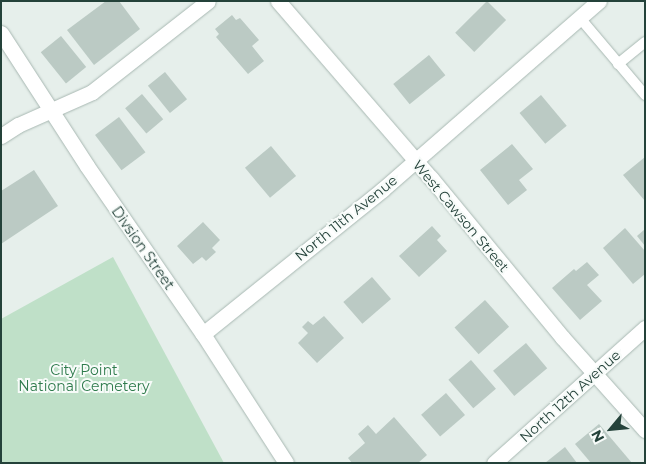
<!DOCTYPE html>
<html>
<head>
<meta charset="utf-8">
<style>
  body { margin:0 }
  #map { position:relative; width:646px; height:464px; overflow:hidden; background:#e6efeb; font-family:Montserrat,sans-serif }
  div>[style] { position:absolute }
  .green>* { inset:0; background:#bfe0c8 }
  .building>* { inset:0; background:#bbcac4; transform-origin:0 0 }
  .roads { filter:drop-shadow(0 0 1px #a8b8b2) drop-shadow(0 0 1px #a8b8b2) }
  .service>* { height:10px; margin:-5px; padding:0 5px; transform-origin:5px; border-radius:5px; background:#fff }
  .minor>* { height:15px; margin:-7.5px; padding:0 7.5px; transform-origin:7.5px; border-radius:7.5px; background:#fff }
  span { translate:-50% -50%; white-space:nowrap; text-align:center; line-height:1.15; -webkit-text-stroke:4px #f7fbf9; paint-order:stroke }
  .street-label { font-size:14px; color:#24423a }
  .park-label { font-size:14px; color:#2d7a4b }
  .frame { position:absolute; inset:0; border:2px solid #24423a; pointer-events:none }
  .north { position:absolute; left:586px; top:404px; width:50px; height:50px; -webkit-text-stroke:4px #f7fbf9; paint-order:stroke; rotate:242deg; font-size:14px; font-weight:700; line-height:20px; text-align:center; color:#24423a }
  .north::after { content:''; display:block; margin:auto; width:18px; height:22px; background:#24423a; clip-path:polygon(50% 0,100% 100%,50% 72%,0 100%) }
</style>
</head>
<body>
<div id="map">
  <div class="green">
    <div style="clip-path:polygon(113px 257px,224px 463px,1px 463px,1px 319px)"></div>
  </div>
  <div class="building">
    <div style="clip-path:polygon(106px 1px,119px 1px,140px 29px,94px 65px,67px 30px)"></div>
    <div style="left:487px;top:1px;width:27px;height:45px;rotate:45deg"></div>
    <div style="clip-path:polygon(232px 15px,236px 20px,240px 18px,259px 40px,252px 46px,264px 61px,248px 74px,216px 37px,219px 34px,215px 29px)"></div>
    <div style="left:61px;top:36px;width:40px;height:26px;rotate:51deg"></div>
    <div style="left:429px;top:55px;width:26px;height:46px;rotate:51deg"></div>
    <div style="left:165px;top:72px;width:35px;height:22px;rotate:51deg"></div>
    <div style="left:142px;top:94px;width:33px;height:22px;rotate:50deg"></div>
    <div style="left:541px;top:95px;width:40px;height:28px;rotate:50deg"></div>
    <div style="left:119px;top:117px;width:44px;height:30px;rotate:53deg"></div>
    <div style="clip-path:polygon(512px 144px,533px 169px,519px 180px,527px 190px,508px 205px,480px 170px)"></div>
    <div style="left:271px;top:146px;width:39px;height:34px;rotate:50deg"></div>
    <div style="clip-path:polygon(645px 157px,645px 201px,623px 175px)"></div>
    <div style="clip-path:polygon(34px 170px,58px 206px,1px 244px,1px 191px)"></div>
    <div style="clip-path:polygon(203px 222px,220px 240px,212px 248px,216px 252px,206px 261px,202px 257px,193px 264px,177px 246px)"></div>
    <div style="clip-path:polygon(432px 226px,441px 236px,437px 240px,447px 251px,419px 277px,399px 256px)"></div>
    <div style="clip-path:polygon(625px 228px,645px 251px,645px 274px,633px 284px,603px 248px)"></div>
    <div style="clip-path:polygon(645px 229px,645px 246px,637px 236px)"></div>
    <div style="clip-path:polygon(587px 262px,599px 275px,587px 285px,602px 301px,580px 320px,552px 288px,574px 269px,576px 271px)"></div>
    <div style="left:372px;top:277px;width:29px;height:38px;rotate:49deg"></div>
    <div style="left:485px;top:300px;width:36px;height:41px;rotate:48deg"></div>
    <div style="clip-path:polygon(324px 316px,344px 338px,317px 363px,298px 343px,308px 333px,302px 327px,308px 321px,313px 325px)"></div>
    <div style="left:526px;top:343px;width:33px;height:43px;rotate:50deg"></div>
    <div style="left:471px;top:360px;width:38px;height:30px;rotate:49deg"></div>
    <div style="left:446px;top:393px;width:29px;height:33px;rotate:49deg"></div>
    <div style="clip-path:polygon(394px 417px,427px 455px,418px 463px,352px 463px,348px 458px,365px 443px,358px 434px,368px 425px,376px 434px)"></div>
    <div style="clip-path:polygon(599px 424px,632px 463px,591px 463px,575px 444px)"></div>
    <div style="clip-path:polygon(565px 447px,577px 463px,545px 463px)"></div>
  </div>
  <div class="roads">
    <div class="service">
      <div style="left:580px;top:18px;width:101px;rotate:49.8deg"></div>
      <div style="left:618px;top:64px;width:35px;rotate:-39deg"></div>
    </div>
    <div class="minor">
      <div style="left:278px;top:1px;width:234px;rotate:49.2deg"></div>
      <div style="left:431px;top:178px;width:206px;rotate:50.5deg"></div>
      <div style="left:562px;top:337px;width:125px;rotate:48.3deg"></div>
      <div style="left:1px;top:33px;width:158px;rotate:57.1deg"></div>
      <div style="left:87px;top:166px;width:204px;rotate:55.4deg"></div>
      <div style="left:203px;top:334px;width:153px;rotate:57.2deg"></div>
      <div style="left:1px;top:136px;width:20px;rotate:-33deg"></div>
      <div style="left:18px;top:125px;width:81px;rotate:-24deg"></div>
      <div style="left:92px;top:92px;width:147px;rotate:-38.1deg"></div>
      <div style="left:203px;top:334px;width:230px;rotate:-38.8deg"></div>
      <div style="left:382px;top:190px;width:288px;rotate:-41.1deg"></div>
      <div style="left:494px;top:463px;width:203px;rotate:-41.8deg"></div>
    </div>
  </div>
  <div class="street-label">
    <span style="left:461px;top:216px;rotate:50deg">West Cawson Street</span>
    <span style="left:346px;top:218px;rotate:-39deg">North 11th Avenue</span>
    <span style="left:143px;top:248px;rotate:55deg">Divsion Street</span>
    <span style="left:570px;top:396px;rotate:-42deg">North 12th Avenue</span>
  </div>
  <div class="park-label">
    <span style="left:84px;top:378px">City Point<br>National Cemetery</span>
  </div>
  <div class="frame"></div>
  <div class="north">N</div>
</div>
</body>
</html>
